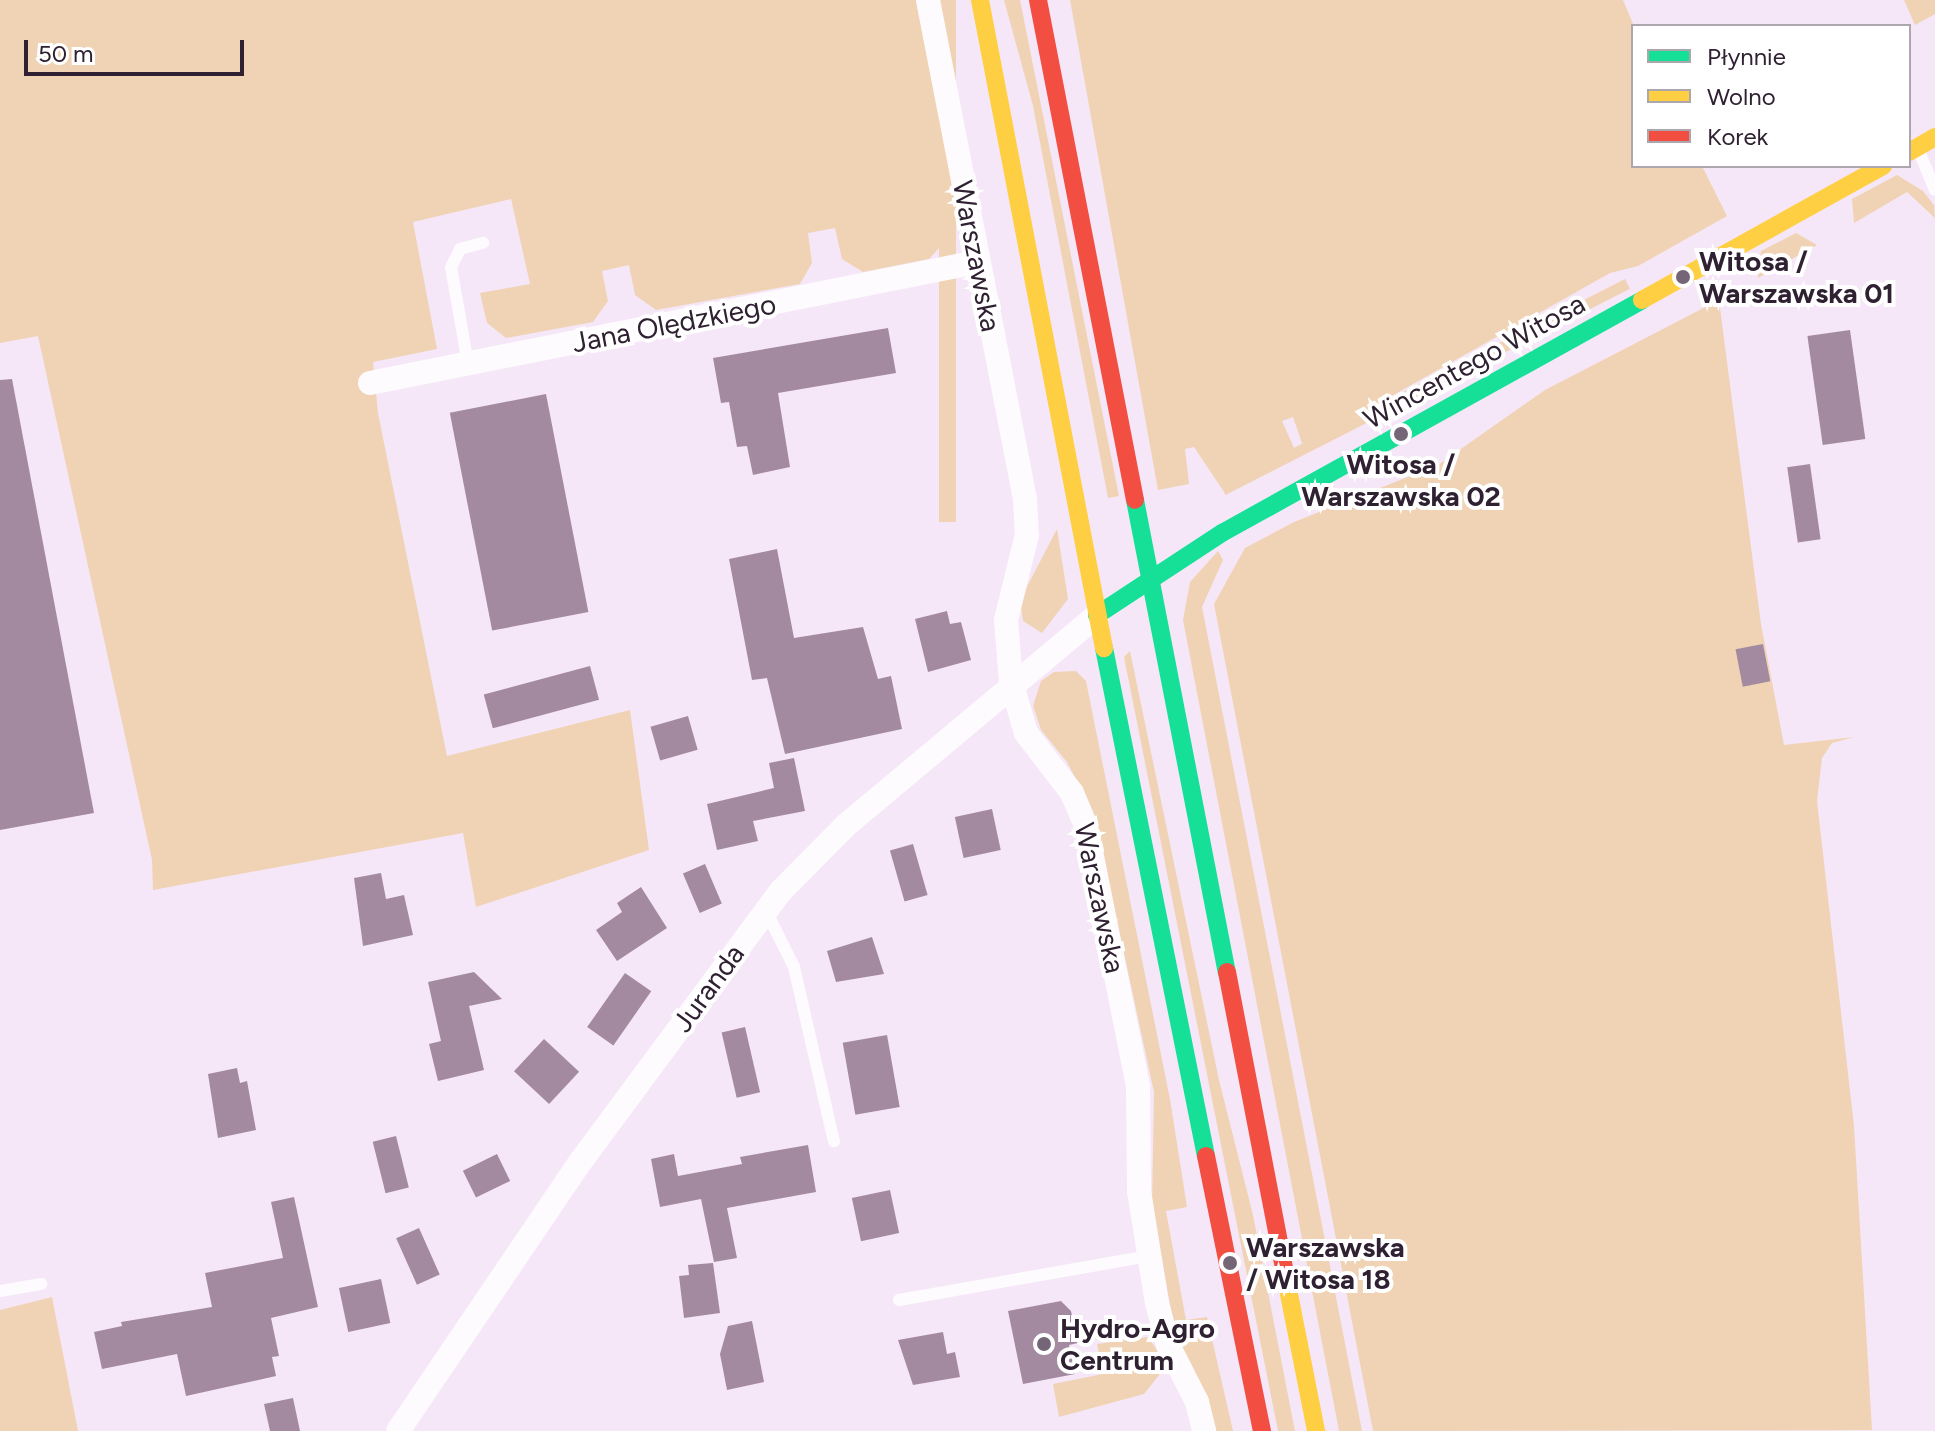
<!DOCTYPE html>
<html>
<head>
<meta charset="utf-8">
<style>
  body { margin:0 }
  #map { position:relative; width:1935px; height:1431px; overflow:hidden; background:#f5e7f8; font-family:Figtree,sans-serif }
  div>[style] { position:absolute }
  .green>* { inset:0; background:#f0d3b4; transform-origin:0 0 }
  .building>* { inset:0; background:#a48aa0; transform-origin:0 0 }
  .lane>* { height:12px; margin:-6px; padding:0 6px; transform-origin:6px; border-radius:6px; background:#fefbfe }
  .street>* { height:24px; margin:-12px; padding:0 12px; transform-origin:12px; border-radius:12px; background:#fefbfe }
  .fast>* { height:18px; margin:-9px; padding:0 9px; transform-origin:9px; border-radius:9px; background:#16e098 }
  .slow>* { height:18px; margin:-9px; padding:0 9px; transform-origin:9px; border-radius:9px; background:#ffcf43 }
  .jam>* { height:18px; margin:-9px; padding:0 9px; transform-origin:9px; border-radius:9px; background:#f24e42 }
  .dots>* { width:22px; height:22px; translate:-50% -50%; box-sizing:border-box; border:4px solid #fff; border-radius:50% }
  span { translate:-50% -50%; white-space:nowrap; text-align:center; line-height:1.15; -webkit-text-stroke:8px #fff; paint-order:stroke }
  .street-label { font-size:28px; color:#2f2032 }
  .poi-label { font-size:28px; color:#2f2032; font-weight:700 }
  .left { translate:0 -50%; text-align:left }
  .legend { position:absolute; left:1631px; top:24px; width:280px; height:144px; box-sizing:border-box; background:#fff; border:2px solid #aca6ad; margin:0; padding:10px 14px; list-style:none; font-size:24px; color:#2f2032 }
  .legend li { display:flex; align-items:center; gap:16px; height:40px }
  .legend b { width:40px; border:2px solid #aca6ad }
  .scale { position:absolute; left:24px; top:40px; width:220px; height:36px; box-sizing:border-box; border:4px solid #2f2032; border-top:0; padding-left:10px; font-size:24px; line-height:28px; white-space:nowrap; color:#2f2032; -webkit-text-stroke:6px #fff; paint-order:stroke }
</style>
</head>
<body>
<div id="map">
  <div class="green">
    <div style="clip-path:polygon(0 0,916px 0,956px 206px,950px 236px,929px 259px,863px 272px,842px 259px,835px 228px,808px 233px,812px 263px,800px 284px,656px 310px,635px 295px,629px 265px,602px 271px,608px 301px,593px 322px,506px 338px,487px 323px,480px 293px,530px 284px,511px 199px,413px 222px,437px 349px,373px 362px,378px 413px,447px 756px,630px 710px,649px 850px,476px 907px,463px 833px,153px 890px,152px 860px,38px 336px,0 343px)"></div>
    <div style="left:939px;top:0;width:17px;height:522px"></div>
    <div style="clip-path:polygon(1004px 0,1020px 0,1119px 496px,1108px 498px,1033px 106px)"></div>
    <div style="clip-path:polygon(1070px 0,1623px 0,1634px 26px,1633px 166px,1702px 166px,1727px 216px,1638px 266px,1610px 273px,1303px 446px,1293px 417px,1282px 421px,1295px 450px,1222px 489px,1194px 447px,1185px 449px,1189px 484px,1158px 490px)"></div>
    <div style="clip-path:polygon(1904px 0,1935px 0,1935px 14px,1915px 25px)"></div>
    <div style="clip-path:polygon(1897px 175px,1923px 191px,1934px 205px,1935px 218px,1907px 192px,1854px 223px,1852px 199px)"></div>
    <div style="clip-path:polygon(1796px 233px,1817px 245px,1758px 278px,1761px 251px)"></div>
    <div style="left:1625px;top:279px;width:11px;height:454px;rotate:63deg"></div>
    <div style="clip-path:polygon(1719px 300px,1761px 624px,1784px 745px,1854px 737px,1832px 743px,1822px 758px,1817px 801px,1854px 1126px,1872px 1430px,1373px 1431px,1214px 604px,1245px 548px,1294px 522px,1438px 465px,1545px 390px)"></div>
    <div style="clip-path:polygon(1057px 529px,1068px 599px,1042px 633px,1023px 621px,1020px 600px)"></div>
    <div style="clip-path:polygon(1218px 551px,1223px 560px,1202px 607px,1362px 1431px,1339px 1431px,1183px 620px,1190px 582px)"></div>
    <div style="clip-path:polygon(1130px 651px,1219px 1080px,1253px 1215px,1295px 1431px,1278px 1431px,1124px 657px)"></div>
    <div style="clip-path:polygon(1076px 671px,1086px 681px,1170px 1099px,1187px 1207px,1166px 1211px,1186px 1320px,1207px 1317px,1233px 1431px,1215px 1431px,1174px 1327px,1152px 1204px,1154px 1092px,1094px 815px,1067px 762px,1041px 730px,1033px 706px,1041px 681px,1054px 672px)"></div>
    <div style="clip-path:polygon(52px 1297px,78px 1431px,0 1431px,0 1310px)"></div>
    <div style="clip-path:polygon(1148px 1337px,1167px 1365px,1144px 1394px,1059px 1417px,1053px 1384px,1103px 1374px,1097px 1344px)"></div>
  </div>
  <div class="building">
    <div style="clip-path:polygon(888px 328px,896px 373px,778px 393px,790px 467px,753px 475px,747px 446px,737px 447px,729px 402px,721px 403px,713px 358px)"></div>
    <div style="left:1850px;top:330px;width:110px;height:43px;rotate:82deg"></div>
    <div style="clip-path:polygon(12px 379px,94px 813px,0 830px,0 380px)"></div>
    <div style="left:546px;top:394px;width:222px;height:98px;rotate:79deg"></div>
    <div style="left:1810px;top:464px;width:76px;height:23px;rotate:82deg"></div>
    <div style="clip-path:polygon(777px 549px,794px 638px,863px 627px,878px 679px,891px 676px,902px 729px,785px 754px,767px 678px,752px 680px,729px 559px)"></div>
    <div style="clip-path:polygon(947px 611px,950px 624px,961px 622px,971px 660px,928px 672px,915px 619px)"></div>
    <div style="left:1763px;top:644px;width:38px;height:28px;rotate:79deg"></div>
    <div style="left:590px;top:666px;width:35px;height:110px;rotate:75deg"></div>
    <div style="left:688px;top:716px;width:35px;height:39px;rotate:74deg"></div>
    <div style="clip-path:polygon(794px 758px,805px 811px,753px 821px,758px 841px,717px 850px,707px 804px,774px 788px,769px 763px)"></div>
    <div style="left:992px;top:809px;width:42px;height:38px;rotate:78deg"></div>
    <div style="left:913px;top:844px;width:53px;height:24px;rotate:74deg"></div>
    <div style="left:705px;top:864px;width:43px;height:24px;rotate:67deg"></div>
    <div style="clip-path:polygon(381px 873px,386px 899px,404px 895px,413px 935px,363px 946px,354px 878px)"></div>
    <div style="clip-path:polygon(641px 887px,667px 928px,617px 961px,596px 930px,622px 912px,617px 903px)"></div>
    <div style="clip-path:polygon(872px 937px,884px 974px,836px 982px,827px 951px)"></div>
    <div style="clip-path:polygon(474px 972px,502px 999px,469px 1006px,484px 1070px,438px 1081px,429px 1044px,441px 1041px,428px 982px)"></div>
    <div style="left:625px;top:973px;width:32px;height:66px;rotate:35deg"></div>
    <div style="left:745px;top:1027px;width:67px;height:24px;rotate:77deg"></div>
    <div style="left:887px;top:1035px;width:73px;height:45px;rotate:80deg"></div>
    <div style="left:544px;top:1039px;width:48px;height:44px;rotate:43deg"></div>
    <div style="clip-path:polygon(237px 1068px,240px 1083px,247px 1081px,256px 1130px,218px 1138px,208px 1074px)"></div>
    <div style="left:396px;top:1136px;width:53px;height:24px;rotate:76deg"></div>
    <div style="clip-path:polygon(808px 1145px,816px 1192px,727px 1208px,737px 1258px,714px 1262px,701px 1199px,660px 1207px,651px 1159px,674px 1154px,678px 1176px,742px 1164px,740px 1157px)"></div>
    <div style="left:497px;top:1154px;width:30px;height:38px;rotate:64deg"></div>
    <div style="left:890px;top:1190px;width:44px;height:39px;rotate:78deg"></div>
    <div style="clip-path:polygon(294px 1197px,318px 1307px,271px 1318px,279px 1356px,272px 1357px,276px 1376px,186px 1396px,177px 1354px,102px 1369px,94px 1332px,122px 1326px,121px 1322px,212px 1307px,205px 1273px,283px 1258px,271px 1202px)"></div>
    <div style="left:419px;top:1228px;width:51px;height:25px;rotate:66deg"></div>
    <div style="clip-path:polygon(713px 1263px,720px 1313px,684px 1318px,679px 1276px,689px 1275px,688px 1265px)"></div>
    <div style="left:381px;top:1279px;width:45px;height:43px;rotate:78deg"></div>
    <div style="clip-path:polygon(1061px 1301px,1071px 1311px,1078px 1343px,1069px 1345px,1075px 1374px,1023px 1384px,1008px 1311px)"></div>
    <div style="clip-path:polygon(752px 1321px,764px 1382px,727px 1390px,720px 1354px,728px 1326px)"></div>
    <div style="clip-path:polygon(943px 1332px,947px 1354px,955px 1352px,960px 1377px,913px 1385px,898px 1340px)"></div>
    <div style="clip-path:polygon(293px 1398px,300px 1431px,270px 1431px,264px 1404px)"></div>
  </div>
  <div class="lane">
    <div style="left:1918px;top:149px;width:44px;rotate:67.5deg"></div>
    <div style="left:468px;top:364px;width:98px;rotate:-99.9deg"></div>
    <div style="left:451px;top:267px;width:20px;rotate:-63deg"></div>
    <div style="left:460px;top:249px;width:24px;rotate:-15deg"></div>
    <div style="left:766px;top:911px;width:63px;rotate:63.4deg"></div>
    <div style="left:794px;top:967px;width:179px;rotate:77.1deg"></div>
    <div style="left:0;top:1291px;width:42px;rotate:-9.7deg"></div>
    <div style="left:899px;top:1300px;width:254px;rotate:-10deg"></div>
  </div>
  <div class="street">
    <div style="left:928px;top:0;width:508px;rotate:79deg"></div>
    <div style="left:1025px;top:499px;width:36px;rotate:87deg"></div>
    <div style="left:1027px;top:535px;width:88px;rotate:103.9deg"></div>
    <div style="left:1006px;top:620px;width:62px;rotate:85.4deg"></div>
    <div style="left:1011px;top:682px;width:53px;rotate:73.6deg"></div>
    <div style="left:1026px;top:733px;width:76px;rotate:52.5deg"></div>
    <div style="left:1072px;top:793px;width:36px;rotate:67deg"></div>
    <div style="left:1086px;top:826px;width:266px;rotate:78.7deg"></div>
    <div style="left:1138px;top:1087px;width:104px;rotate:89.4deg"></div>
    <div style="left:1139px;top:1191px;width:113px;rotate:80.9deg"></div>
    <div style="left:1157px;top:1303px;width:43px;rotate:75.3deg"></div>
    <div style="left:1168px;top:1345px;width:64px;rotate:63deg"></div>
    <div style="left:1197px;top:1402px;width:30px;rotate:76deg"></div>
    <div style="left:370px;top:383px;width:619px;rotate:-11.27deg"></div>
    <div style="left:398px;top:1431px;width:326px;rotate:-55.9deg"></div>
    <div style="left:581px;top:1161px;width:336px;rotate:-53.5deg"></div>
    <div style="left:781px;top:891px;width:91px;rotate:-45.4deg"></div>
    <div style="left:845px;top:826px;width:329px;rotate:-39.9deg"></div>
  </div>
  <div class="fast">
    <div style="left:1135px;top:500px;width:481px;rotate:79deg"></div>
    <div style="left:1097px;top:615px;width:149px;rotate:-33.3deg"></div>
    <div style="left:1222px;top:533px;width:480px;rotate:-29deg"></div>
    <div style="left:1104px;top:648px;width:518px;rotate:78.65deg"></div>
  </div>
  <div class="slow">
    <div style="left:980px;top:0;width:660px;rotate:79.17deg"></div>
    <div style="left:1909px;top:152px;width:30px;rotate:-30deg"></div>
    <div style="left:1642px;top:300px;width:276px;rotate:-29.1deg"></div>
    <div style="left:1285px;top:1274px;width:160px;rotate:78.8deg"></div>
  </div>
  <div class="jam">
    <div style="left:1038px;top:0;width:509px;rotate:79.02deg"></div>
    <div style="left:1227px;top:972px;width:308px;rotate:79.1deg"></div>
    <div style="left:1206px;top:1156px;width:281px;rotate:78.5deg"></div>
  </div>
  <div class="dots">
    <div style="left:1683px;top:277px;background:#746677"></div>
    <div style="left:1401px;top:434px;background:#746677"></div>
    <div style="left:1230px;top:1263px;background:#746677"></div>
    <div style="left:1044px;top:1344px;background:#746677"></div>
  </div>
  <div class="street-label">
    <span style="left:977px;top:256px;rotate:79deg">Warszawska</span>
    <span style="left:674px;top:323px;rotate:-11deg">Jana Olędzkiego</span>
    <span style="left:1474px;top:361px;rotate:-29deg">Wincentego Witosa</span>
    <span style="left:1100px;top:898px;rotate:78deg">Warszawska</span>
    <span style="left:708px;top:988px;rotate:-54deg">Juranda</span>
  </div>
  <div class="poi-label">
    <span class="left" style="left:1699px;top:277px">Witosa /<br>Warszawska 01</span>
    <span style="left:1401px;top:480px">Witosa /<br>Warszawska 02</span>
    <span class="left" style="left:1246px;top:1263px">Warszawska<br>/ Witosa 18</span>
    <span class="left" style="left:1060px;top:1344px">Hydro-Agro<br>Centrum</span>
  </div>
  <ul class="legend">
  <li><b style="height:10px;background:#16e098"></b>Płynnie</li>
  <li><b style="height:10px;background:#ffcf43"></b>Wolno</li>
  <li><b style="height:10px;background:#f24e42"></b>Korek</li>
  </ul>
  <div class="scale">50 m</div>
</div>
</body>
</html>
